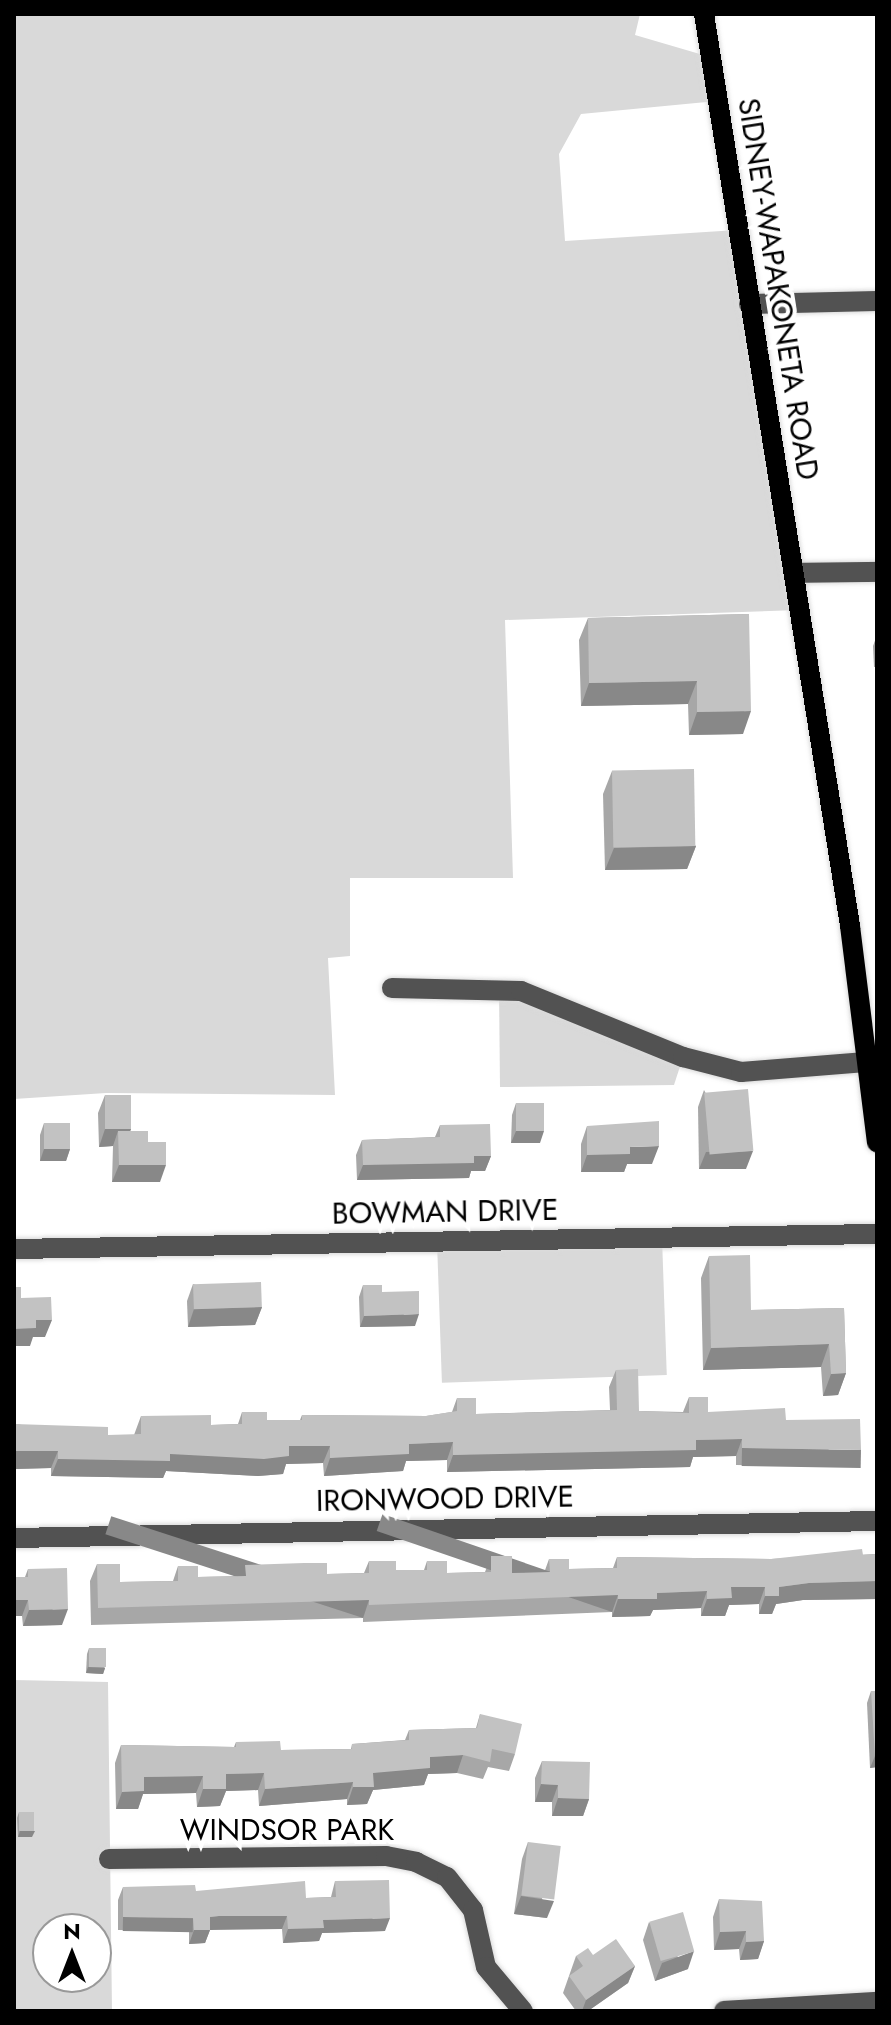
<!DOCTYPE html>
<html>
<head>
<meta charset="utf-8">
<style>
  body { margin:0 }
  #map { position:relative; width:891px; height:2025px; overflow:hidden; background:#fff; font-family:Jost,sans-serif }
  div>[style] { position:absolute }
  .green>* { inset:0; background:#d9d9d9; transform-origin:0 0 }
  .roads { filter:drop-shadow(0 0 2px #dbdbdb) drop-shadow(0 0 2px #dbdbdb) }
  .minor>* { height:20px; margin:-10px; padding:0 10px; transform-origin:10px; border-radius:10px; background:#525252 }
  .major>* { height:20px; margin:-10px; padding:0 10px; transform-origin:10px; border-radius:10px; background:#000 }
  .wall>* { inset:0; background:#a7a7a7 }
  .shaded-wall>* { inset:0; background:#888; transform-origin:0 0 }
  .building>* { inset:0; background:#c2c2c2; transform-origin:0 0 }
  span { translate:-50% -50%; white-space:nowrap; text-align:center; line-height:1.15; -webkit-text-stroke:8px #fff; paint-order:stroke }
  .street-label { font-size:30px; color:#000 }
  .frame { position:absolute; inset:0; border:16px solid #000; pointer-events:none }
  .north { position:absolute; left:32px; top:1913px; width:80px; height:80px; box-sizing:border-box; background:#fff; border:2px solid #999; border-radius:50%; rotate:0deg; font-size:22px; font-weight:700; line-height:32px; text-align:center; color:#000 }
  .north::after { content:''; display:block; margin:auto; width:28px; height:36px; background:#000; clip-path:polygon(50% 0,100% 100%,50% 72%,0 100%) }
</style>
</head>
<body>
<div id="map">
  <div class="green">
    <div style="clip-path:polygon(14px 14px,640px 14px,635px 35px,710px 57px,717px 101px,581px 114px,559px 154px,565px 241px,737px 230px,799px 610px,505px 620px,513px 878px,350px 878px,350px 956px,328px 958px,335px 1095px,106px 1093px,14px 1099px)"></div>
    <div style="clip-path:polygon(499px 989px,683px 1057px,674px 1085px,500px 1087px)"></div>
    <div style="left:662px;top:1238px;width:137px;height:225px;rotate:88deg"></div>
    <div style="clip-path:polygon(evenodd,14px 1680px,108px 1682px,112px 2011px,14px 2011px,14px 1680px,48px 1929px,96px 1929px,96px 1977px,48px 1977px,48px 1929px)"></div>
  </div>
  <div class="roads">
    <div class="minor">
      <div style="left:749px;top:304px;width:128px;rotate:-1.3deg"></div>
      <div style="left:794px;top:573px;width:83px;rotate:-0.7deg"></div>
      <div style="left:392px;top:988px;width:129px;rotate:1.3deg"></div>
      <div style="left:521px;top:991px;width:175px;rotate:22.2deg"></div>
      <div style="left:683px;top:1057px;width:60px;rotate:14.5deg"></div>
      <div style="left:741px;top:1072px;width:125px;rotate:-4.6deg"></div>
      <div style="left:14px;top:1249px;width:863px;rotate:-1deg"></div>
      <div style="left:14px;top:1538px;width:863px;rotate:-1.13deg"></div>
      <div style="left:109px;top:1859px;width:277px;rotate:-0.6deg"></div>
      <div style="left:386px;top:1856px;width:31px;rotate:11deg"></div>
      <div style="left:416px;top:1862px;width:34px;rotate:26deg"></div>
      <div style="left:447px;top:1877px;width:42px;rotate:51.8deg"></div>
      <div style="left:473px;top:1910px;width:58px;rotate:77.2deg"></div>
      <div style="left:486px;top:1967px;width:57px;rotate:49.9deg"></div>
      <div style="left:724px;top:2011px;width:153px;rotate:-3.4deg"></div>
    </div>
    <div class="major">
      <div style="left:704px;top:14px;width:924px;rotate:80.9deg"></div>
      <div style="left:850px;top:926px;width:218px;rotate:82.9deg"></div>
    </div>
  </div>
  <div class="wall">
    <div style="clip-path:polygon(749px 614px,743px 734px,689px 735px,688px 704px,581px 706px,579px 640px,588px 618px)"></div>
    <div style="clip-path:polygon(877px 635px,877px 667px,874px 667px,873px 646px)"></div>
    <div style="clip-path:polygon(612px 771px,696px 846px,687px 869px,605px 870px,603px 794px)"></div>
    <div style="clip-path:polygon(704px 1090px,746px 1169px,699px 1169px,698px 1107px)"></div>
    <div style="clip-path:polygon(105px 1095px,131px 1129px,130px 1131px,148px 1142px,160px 1182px,112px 1182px,113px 1146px,99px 1147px,98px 1113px)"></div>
    <div style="clip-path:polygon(516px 1103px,540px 1143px,511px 1143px,512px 1115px)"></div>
    <div style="clip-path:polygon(44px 1123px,70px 1149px,66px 1161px,40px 1161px,40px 1135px)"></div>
    <div style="clip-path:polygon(440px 1125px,491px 1156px,485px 1171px,471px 1171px,469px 1178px,357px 1180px,356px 1155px,362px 1140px,435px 1137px)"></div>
    <div style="clip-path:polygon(587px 1126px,652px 1164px,627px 1164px,624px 1172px,581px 1172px,581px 1144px)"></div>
    <div style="clip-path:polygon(709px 1256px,751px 1310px,844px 1308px,846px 1373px,838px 1395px,823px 1396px,821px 1367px,703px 1370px,701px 1278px)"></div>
    <div style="clip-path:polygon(193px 1284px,262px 1307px,255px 1325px,188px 1327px,187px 1301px)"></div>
    <div style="clip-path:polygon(363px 1285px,382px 1292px,415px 1326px,360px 1327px,359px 1297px)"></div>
    <div style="clip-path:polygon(616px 1370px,639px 1411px,683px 1412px,689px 1397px,708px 1412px,786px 1420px,854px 1467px,736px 1465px,736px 1456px,693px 1457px,690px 1467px,447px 1472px,447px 1460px,406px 1461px,403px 1471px,324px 1476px,323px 1463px,286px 1464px,283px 1474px,258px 1476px,166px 1471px,163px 1478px,51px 1476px,51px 1468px,14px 1469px,14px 1424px,108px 1435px,134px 1435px,141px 1416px,211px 1425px,238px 1424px,242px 1412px,267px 1420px,300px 1420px,302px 1415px,426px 1416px,452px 1412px,457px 1398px,476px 1414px,610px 1410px,609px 1387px)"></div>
    <div style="clip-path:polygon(877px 1554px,877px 1599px,803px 1600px,776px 1604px,772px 1614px,759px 1614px,759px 1604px,729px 1605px,725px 1616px,701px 1616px,701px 1608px,653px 1610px,650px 1616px,612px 1617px,612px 1612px,363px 1622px,363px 1618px,91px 1625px,90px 1581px,97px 1564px,120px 1582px,173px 1581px,178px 1566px,198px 1577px,241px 1576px,245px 1565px,327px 1574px,364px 1573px,369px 1561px,396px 1570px,424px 1570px,427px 1561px,447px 1573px,485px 1572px,491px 1556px,512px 1573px,544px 1573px,549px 1559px,569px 1569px,613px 1568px,617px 1557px,771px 1559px)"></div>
    <div style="clip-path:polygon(28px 1569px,62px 1625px,23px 1626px,22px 1616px,14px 1616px,14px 1577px,25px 1577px)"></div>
    <div style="clip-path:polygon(89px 1648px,105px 1668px,103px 1674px,86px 1673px,87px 1654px)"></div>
    <div style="clip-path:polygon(871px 1691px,877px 1691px,877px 1767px,870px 1768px,867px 1703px)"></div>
    <div style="clip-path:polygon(480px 1714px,515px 1754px,509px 1771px,488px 1767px,483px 1779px,457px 1773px,428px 1774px,424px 1785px,373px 1790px,367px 1804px,347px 1805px,347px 1799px,259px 1806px,258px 1790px,226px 1791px,220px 1806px,197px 1807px,196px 1793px,143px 1794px,138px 1809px,116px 1809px,115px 1763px,121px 1745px,234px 1747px,236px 1742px,281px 1750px,351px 1749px,352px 1744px,405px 1740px,409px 1730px,476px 1728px)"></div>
    <div style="clip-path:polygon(542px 1761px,589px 1799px,583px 1816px,552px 1816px,552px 1802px,535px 1802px,535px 1778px)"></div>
    <div style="clip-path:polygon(19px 1812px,32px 1837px,18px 1837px,17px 1818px)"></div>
    <div style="clip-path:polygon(528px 1842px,547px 1918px,514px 1914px,522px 1859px)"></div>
    <div style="clip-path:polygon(335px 1881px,385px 1931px,322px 1933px,319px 1941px,283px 1943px,282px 1929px,214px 1929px,210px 1930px,205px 1943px,189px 1944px,189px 1931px,118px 1930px,118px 1900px,123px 1887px,306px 1898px,331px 1897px)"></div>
    <div style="clip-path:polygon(719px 1899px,764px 1941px,758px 1959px,740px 1960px,739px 1949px,714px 1950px,713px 1917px)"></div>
    <div style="clip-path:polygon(649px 1922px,688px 1969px,655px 1981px,643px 1940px)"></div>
    <div style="clip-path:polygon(593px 1955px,635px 1966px,628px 1983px,588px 2011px,576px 2011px,563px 1993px,576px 1956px)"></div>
  </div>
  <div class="shaded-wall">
    <div style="clip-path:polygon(697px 681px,688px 704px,581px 706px,589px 683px)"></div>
    <div style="clip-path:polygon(751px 711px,743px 734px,689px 735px,697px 712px)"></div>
    <div style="clip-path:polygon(696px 846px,687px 869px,605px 870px,614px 848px)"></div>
    <div style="clip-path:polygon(105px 1129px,131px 1129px,125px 1146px,118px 1131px,113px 1146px,99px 1147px)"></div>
    <div style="clip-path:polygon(516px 1131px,544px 1131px,540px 1143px,511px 1143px)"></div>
    <div style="clip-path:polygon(659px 1146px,652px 1164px,627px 1164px,624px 1172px,581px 1172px,587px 1155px,630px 1147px)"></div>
    <div style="clip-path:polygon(44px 1149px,70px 1149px,66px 1161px,40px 1161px)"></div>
    <div style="clip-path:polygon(753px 1151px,746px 1169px,699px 1169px,706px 1152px)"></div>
    <div style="clip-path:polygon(474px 1156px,491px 1156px,485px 1171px,471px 1171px,469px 1178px,357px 1180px,363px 1165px)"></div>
    <div style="clip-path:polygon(119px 1165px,166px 1165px,160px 1182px,112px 1182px)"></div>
    <div style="clip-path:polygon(262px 1307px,255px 1325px,188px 1327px,194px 1309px)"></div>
    <div style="clip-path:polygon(419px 1314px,415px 1326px,360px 1327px,364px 1316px)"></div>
    <div style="clip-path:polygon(36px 1320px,52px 1320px,45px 1337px,33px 1337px,30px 1346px,14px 1346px,14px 1329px)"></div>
    <div style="clip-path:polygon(829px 1344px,821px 1367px,703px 1370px,711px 1348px)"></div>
    <div style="clip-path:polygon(846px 1373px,838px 1395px,823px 1396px,831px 1374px)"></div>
    <div style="clip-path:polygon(742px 1439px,736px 1456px,693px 1457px,690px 1467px,447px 1472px,453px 1455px,696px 1440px)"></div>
    <div style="clip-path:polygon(453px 1442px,447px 1460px,406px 1461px,403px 1471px,324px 1476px,330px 1458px,409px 1444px)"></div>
    <div style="clip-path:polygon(289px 1446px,330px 1446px,323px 1463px,286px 1464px,283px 1474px,258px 1476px,166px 1471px,163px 1478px,51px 1476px,58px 1459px)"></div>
    <div style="left:742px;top:1448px;width:119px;height:18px;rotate:1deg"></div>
    <div style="clip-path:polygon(16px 1451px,58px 1451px,51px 1468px,14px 1469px,14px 1456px)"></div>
    <div style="clip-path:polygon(877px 1581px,877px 1599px,803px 1600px,776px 1604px,772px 1614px,759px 1614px,765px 1596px,779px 1587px,809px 1583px)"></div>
    <div style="clip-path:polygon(731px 1587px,765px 1587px,759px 1604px,729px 1605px,725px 1616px,701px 1616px,707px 1599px)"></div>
    <div style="clip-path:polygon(707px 1591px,701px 1608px,653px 1610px,650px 1616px,612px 1617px,618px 1599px,657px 1593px)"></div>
    <div style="left:618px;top:1595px;width:18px;height:249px;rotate:109deg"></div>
    <div style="clip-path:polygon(14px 1600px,28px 1600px,22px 1616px,14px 1616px)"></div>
    <div style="left:369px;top:1600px;width:19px;height:271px;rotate:108deg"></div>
    <div style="clip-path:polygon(68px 1609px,62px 1625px,23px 1626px,29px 1610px)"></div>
    <div style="clip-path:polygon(88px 1667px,105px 1668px,103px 1674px,86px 1673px)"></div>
    <div style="clip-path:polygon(463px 1755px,457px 1773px,428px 1774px,424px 1785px,373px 1790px,367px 1804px,347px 1805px,353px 1787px,373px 1773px,430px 1757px)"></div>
    <div style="clip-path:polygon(875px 1756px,877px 1756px,877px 1767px,870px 1768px)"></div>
    <div style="clip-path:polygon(264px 1773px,258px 1790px,226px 1791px,220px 1806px,197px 1807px,203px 1789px,226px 1774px)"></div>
    <div style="clip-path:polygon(203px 1776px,196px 1793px,143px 1794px,138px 1809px,116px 1809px,122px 1792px,144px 1777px)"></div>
    <div style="clip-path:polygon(353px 1782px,347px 1799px,259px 1806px,265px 1789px)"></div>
    <div style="clip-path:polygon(541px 1784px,558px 1785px,552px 1802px,535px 1802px)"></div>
    <div style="clip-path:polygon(558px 1798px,589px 1799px,583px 1816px,552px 1816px)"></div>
    <div style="clip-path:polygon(20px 1831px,35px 1831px,32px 1837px,18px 1837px)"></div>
    <div style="clip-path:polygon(521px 1896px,554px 1901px,547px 1918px,514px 1914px)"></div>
    <div style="clip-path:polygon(219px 1916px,287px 1916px,282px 1929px,210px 1930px,205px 1943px,189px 1944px,194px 1930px,210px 1917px)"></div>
    <div style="left:123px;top:1917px;width:70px;height:14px;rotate:1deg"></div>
    <div style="clip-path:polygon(390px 1918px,385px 1931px,322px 1933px,319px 1941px,283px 1943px,288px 1929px,323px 1920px)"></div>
    <div style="clip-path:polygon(746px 1931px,739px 1949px,714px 1950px,720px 1932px)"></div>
    <div style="clip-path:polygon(764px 1941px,758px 1959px,740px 1960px,746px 1942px)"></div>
    <div style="clip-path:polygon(694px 1951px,688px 1969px,655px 1981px,662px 1963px)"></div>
    <div style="clip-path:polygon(635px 1966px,628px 1983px,588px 2011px,582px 2011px,586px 2000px)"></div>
  </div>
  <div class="building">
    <div style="clip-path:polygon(749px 614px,751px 711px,697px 712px,697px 681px,589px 683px,588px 618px)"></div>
    <div style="left:694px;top:769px;width:77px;height:82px;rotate:89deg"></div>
    <div style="left:748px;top:1089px;width:62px;height:44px;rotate:85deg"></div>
    <div style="left:105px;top:1095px;width:26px;height:34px"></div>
    <div style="left:516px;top:1103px;width:28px;height:28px"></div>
    <div style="clip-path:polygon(659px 1121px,659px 1146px,630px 1147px,630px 1154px,587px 1155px,587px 1126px)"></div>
    <div style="left:44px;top:1123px;width:26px;height:26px"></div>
    <div style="clip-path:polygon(490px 1124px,491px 1156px,474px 1156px,474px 1163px,363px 1165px,362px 1140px,440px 1137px,440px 1125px)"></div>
    <div style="clip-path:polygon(118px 1131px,148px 1131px,148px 1142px,166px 1142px,166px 1165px,119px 1165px)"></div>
    <div style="clip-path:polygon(750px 1255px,751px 1310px,844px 1308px,846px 1373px,831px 1374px,829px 1344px,711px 1348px,709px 1256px)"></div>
    <div style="left:261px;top:1282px;width:25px;height:68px;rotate:88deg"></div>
    <div style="clip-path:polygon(363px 1285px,382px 1285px,382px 1292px,419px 1291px,419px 1314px,364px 1316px)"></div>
    <div style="clip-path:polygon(14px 1287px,21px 1287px,21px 1298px,51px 1297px,52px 1320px,36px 1320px,36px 1328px,14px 1329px)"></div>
    <div style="clip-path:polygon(638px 1369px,639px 1411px,689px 1413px,689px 1397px,708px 1397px,708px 1412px,785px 1408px,786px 1420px,860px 1419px,861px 1450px,742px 1448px,742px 1439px,696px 1440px,696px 1450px,453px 1455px,453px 1442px,409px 1444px,409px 1454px,330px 1458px,330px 1446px,289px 1446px,289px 1456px,264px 1459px,170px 1454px,170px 1461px,58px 1459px,58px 1451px,16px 1451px,16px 1463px,14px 1463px,14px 1424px,108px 1427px,108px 1435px,141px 1434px,141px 1416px,211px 1415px,211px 1425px,242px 1424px,242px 1412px,267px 1412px,267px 1420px,302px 1420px,302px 1415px,426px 1416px,457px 1411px,457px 1398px,476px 1398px,476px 1414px,617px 1410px,616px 1370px)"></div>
    <div style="clip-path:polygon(862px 1549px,863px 1555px,877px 1554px,877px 1581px,809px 1583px,779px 1587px,779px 1596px,765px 1596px,765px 1587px,731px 1587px,732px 1598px,707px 1599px,707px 1591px,657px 1593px,657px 1599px,618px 1599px,618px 1595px,369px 1605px,369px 1600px,98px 1608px,97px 1564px,120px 1564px,120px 1582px,178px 1581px,178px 1566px,198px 1566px,198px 1577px,246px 1576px,245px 1565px,304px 1563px,327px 1563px,327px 1574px,369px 1573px,369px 1561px,396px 1561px,396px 1570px,427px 1570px,427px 1561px,447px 1561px,447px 1573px,491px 1572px,491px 1556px,512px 1556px,512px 1573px,550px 1572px,549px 1559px,569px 1559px,569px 1569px,617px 1568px,617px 1557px,771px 1559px)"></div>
    <div style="clip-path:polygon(67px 1568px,68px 1609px,29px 1610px,28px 1600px,14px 1600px,14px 1577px,28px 1577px,28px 1569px)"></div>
    <div style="left:89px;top:1648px;width:17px;height:19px"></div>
    <div style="clip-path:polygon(871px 1691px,877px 1691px,877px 1756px,875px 1756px)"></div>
    <div style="clip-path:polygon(480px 1714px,522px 1724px,515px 1754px,492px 1749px,490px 1762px,463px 1755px,430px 1757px,430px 1768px,373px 1773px,374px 1787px,353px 1787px,353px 1782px,265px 1789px,264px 1773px,226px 1774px,226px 1789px,203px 1789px,203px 1776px,144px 1777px,144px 1791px,122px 1792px,121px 1745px,236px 1747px,236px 1742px,280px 1741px,281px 1750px,352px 1749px,352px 1744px,409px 1740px,409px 1730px,477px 1728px)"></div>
    <div style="clip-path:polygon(542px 1761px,590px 1762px,589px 1799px,558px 1798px,558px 1785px,541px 1784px)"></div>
    <div style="left:19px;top:1812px;width:15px;height:19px"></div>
    <div style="left:528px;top:1842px;width:33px;height:54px;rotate:7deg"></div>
    <div style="clip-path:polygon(389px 1880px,390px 1918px,323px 1920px,324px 1928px,288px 1929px,287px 1916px,219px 1916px,210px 1917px,210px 1930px,194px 1930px,193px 1918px,123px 1917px,123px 1887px,195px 1885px,196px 1891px,305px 1881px,306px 1898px,336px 1897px,335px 1881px)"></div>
    <div style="clip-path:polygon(719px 1899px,762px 1901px,764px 1941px,746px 1942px,746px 1931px,720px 1932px)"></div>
    <div style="left:683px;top:1912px;width:41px;height:35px;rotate:74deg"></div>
    <div style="clip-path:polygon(616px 1939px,635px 1966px,586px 2000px,569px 1976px,583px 1966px,576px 1956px,588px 1948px,593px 1955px)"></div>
  </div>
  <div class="street-label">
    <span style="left:778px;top:289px;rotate:81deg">SIDNEY-WAPAKONETA ROAD</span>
    <span style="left:445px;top:1212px;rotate:-1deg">BOWMAN DRIVE</span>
    <span style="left:445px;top:1499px;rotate:-1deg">IRONWOOD DRIVE</span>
    <span style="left:287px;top:1830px">WINDSOR PARK</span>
  </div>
  <div class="frame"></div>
  <div class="north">N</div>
</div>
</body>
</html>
